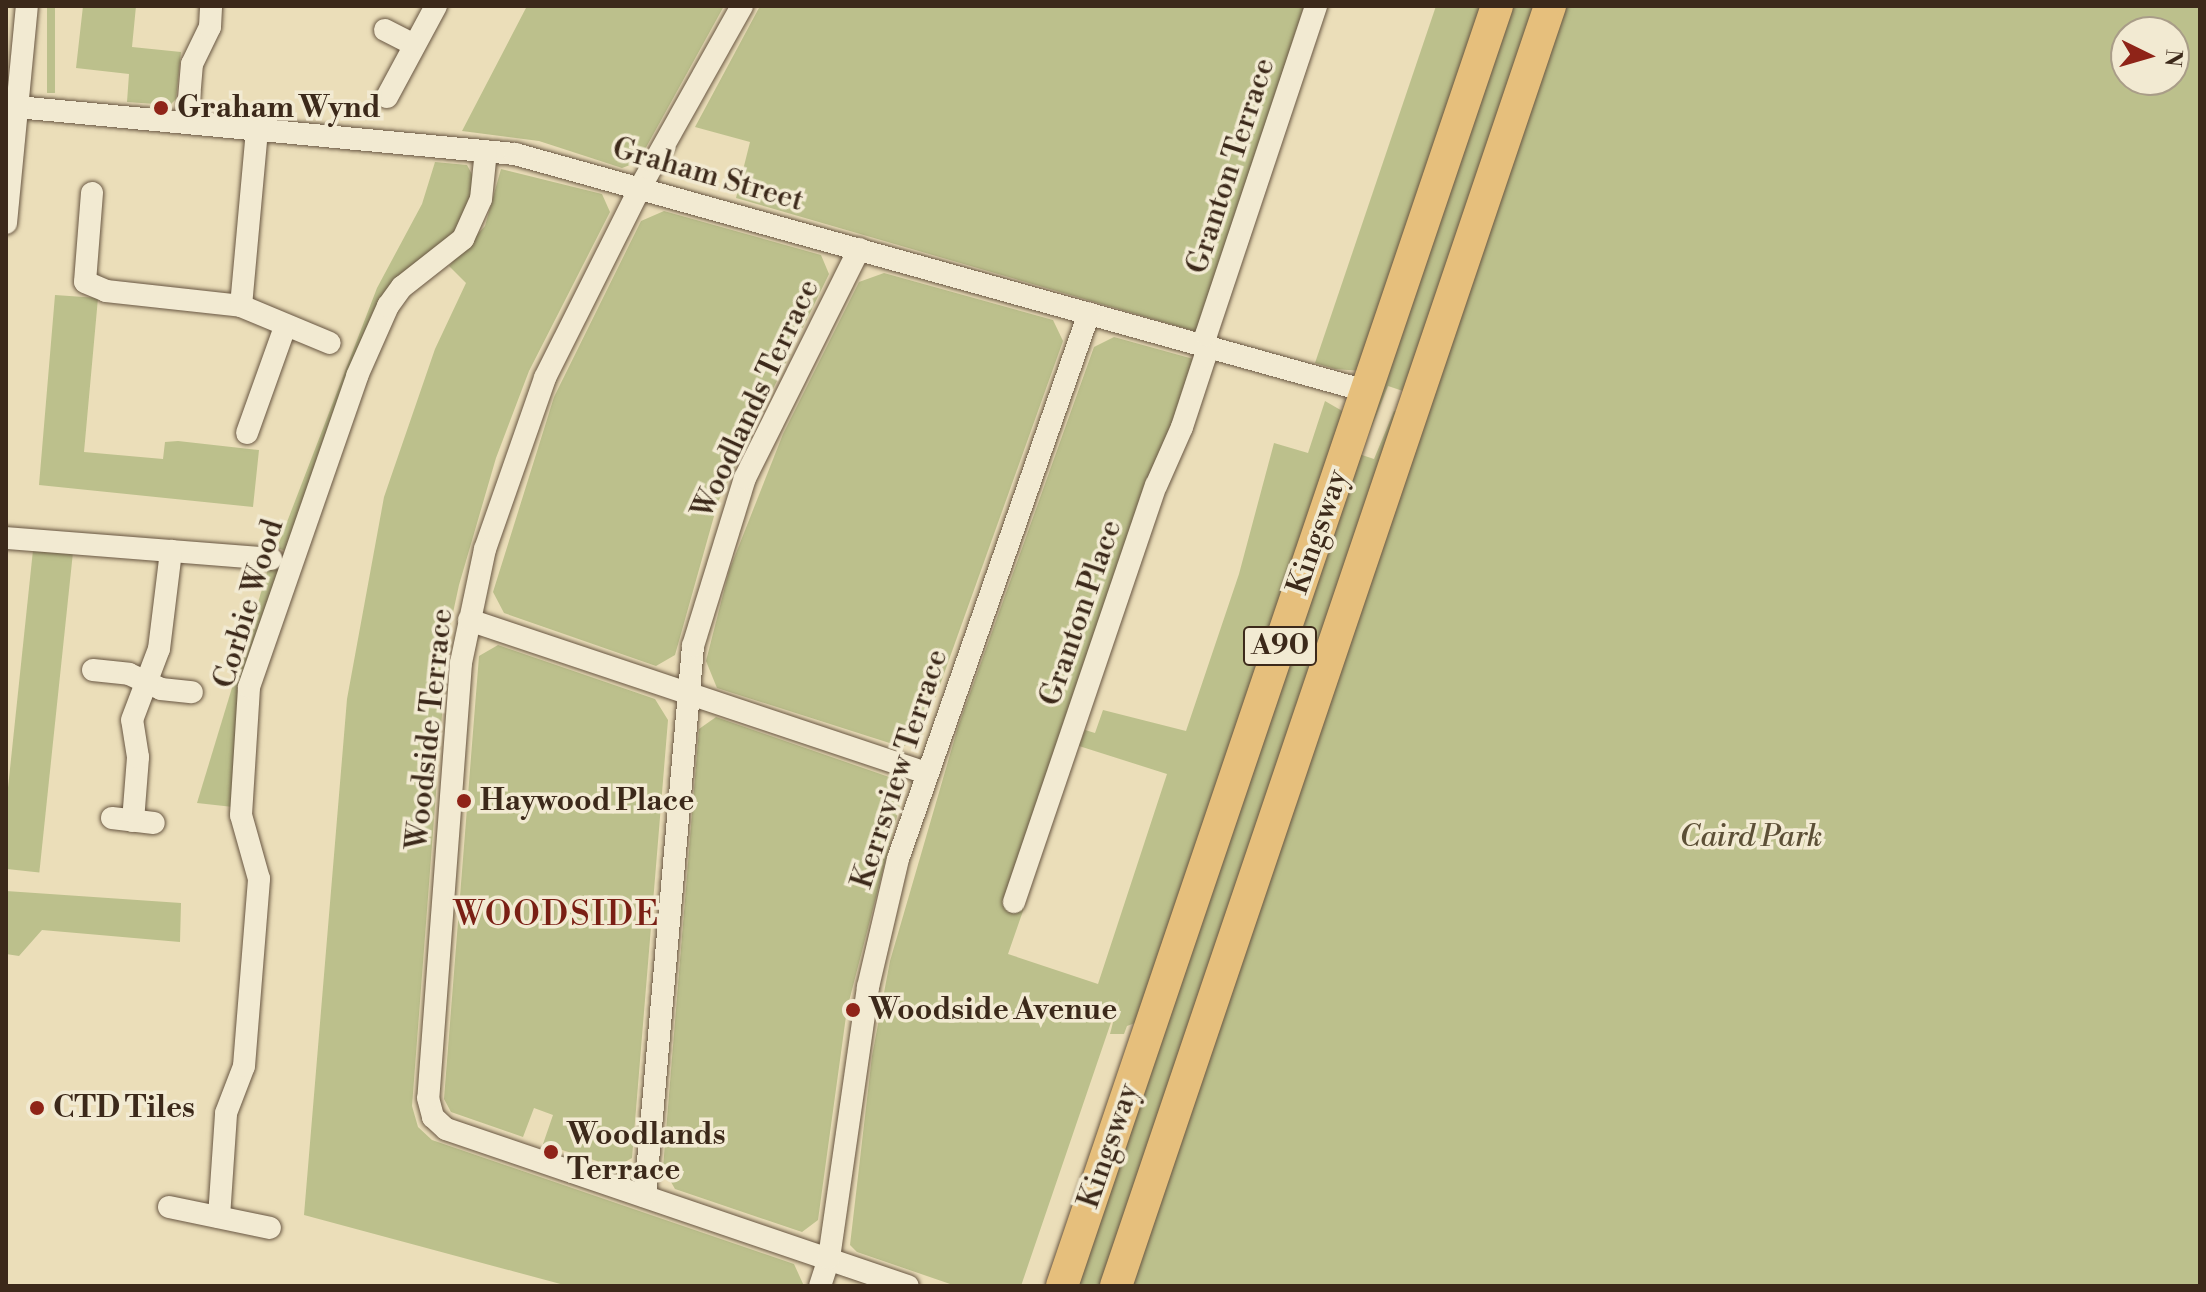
<!DOCTYPE html>
<html>
<head>
<meta charset="utf-8">
<style>
  body { margin:0 }
  #map { position:relative; width:2206px; height:1292px; overflow:hidden; background:#ebdeb9; font-family:"Libre Bodoni",serif }
  div>[style] { position:absolute }
  .green>* { inset:0; background:#bcc08c; transform-origin:0 0 }
  .roads { filter:drop-shadow(0 0 2px #685642) drop-shadow(0 0 2px #685642) }
  .minor>* { height:22px; margin:-11px; padding:0 11px; transform-origin:11px; border-radius:11px; background:#f2ead2 }
  .highway>* { height:32px; margin:-16px; padding:0 16px; transform-origin:16px; border-radius:16px; background:#e6bf7c }
  .dots>* { width:22px; height:22px; translate:-50% -50%; box-sizing:border-box; border:4px solid #f2ead2; border-radius:50% }
  span { translate:-50% -50%; white-space:nowrap; text-align:center; line-height:1.15; -webkit-text-stroke:7px #f2ead2; paint-order:stroke }
  .shield-label span { padding:2px 6px; background:#f2ead2; border:2px solid; border-radius:6px; -webkit-text-stroke-width:0 }
  .shield-label { font-size:28px; color:#3c291a; font-weight:700 }
  .poi-label { font-size:30px; color:#3c291a; font-weight:700 }
  .left { translate:0 -50%; text-align:left }
  .street-label { font-size:30px; color:#3c291a }
  .park-label { font-size:30px; color:#5c4f36; font-style:italic }
  .quarter-label { font-size:34px; color:#7a1f14; letter-spacing:2px }
  .frame { position:absolute; inset:0; border:8px solid #3c291a; pointer-events:none }
  .north { position:absolute; left:2110px; top:16px; width:80px; height:80px; box-sizing:border-box; background:#f2ead2; border:2px solid #a99d88; border-radius:50%; rotate:95deg; font-size:22px; font-weight:700; line-height:32px; text-align:center; color:#3c291a }
  .north::after { content:''; display:block; margin:auto; width:28px; height:36px; background:#8f2418; clip-path:polygon(50% 0,100% 100%,50% 72%,0 100%) }
</style>
</head>
<body>
<div id="map">
  <div class="green">
    <div style="left:47px;top:6px;width:8px;height:87px"></div>
    <div style="clip-path:polygon(83px 6px,136px 6px,132px 47px,181px 52px,176px 99px,170px 105px,127px 102px,129px 74px,76px 68px)"></div>
    <div style="clip-path:polygon(527px 6px,724px 6px,638px 162px,622px 168px,539px 141px,462px 131px)"></div>
    <div style="clip-path:polygon(760px 6px,1304px 6px,1198px 332px,736px 198px,750px 142px,695px 127px)"></div>
    <div style="clip-path:polygon(1436px 6px,1485px 6px,1362px 371px,1335px 369px,1315px 363px)"></div>
    <div style="clip-path:polygon(1507px 6px,1539px 6px,1409px 393px,1388px 386px,1368px 436px)"></div>
    <div style="clip-path:polygon(evenodd,1560px 6px,2200px 6px,2200px 1286px,1125px 1286px,1560px 6px,2126px 32px,2174px 32px,2174px 80px,2126px 80px,2126px 32px)"></div>
    <div style="clip-path:polygon(435px 162px,467px 165px,475px 180px,464px 224px,396px 284px,289px 552px,277px 548px,377px 288px,422px 204px)"></div>
    <div style="clip-path:polygon(501px 169px,602px 194px,610px 212px,529px 371px,496px 458px,459px 585px,448px 636px,412px 1106px,418px 1127px,432px 1140px,794px 1264px,804px 1286px,568px 1286px,304px 1215px,347px 699px,384px 497px,435px 349px,466px 283px,449px 266px,485px 226px)"></div>
    <div style="clip-path:polygon(664px 211px,821px 255px,829px 274px,718px 502px,675px 655px,656px 666px,504px 613px,493px 592px,554px 397px,641px 221px)"></div>
    <div style="clip-path:polygon(884px 273px,1053px 320px,1063px 341px,921px 738px,902px 747px,717px 688px,706px 661px,729px 571px,783px 434px,859px 282px)"></div>
    <div style="clip-path:polygon(55px 295px,98px 298px,84px 452px,163px 459px,165px 442px,178px 441px,259px 450px,253px 507px,39px 485px)"></div>
    <div style="clip-path:polygon(1114px 337px,1197px 360px,1006px 902px,1024px 908px,1008px 954px,1098px 984px,1167px 774px,1079px 746px,1085px 730px,1095px 733px,1103px 710px,1186px 731px,1239px 574px,1274px 443px,1308px 453px,1325px 401px,1344px 412px,1143px 1020px,1127px 1026px,1124px 1034px,1110px 1034px,1119px 999px,1021px 1286px,956px 1286px,857px 1252px,850px 1245px,872px 1056px,890px 961px,958px 727px,1094px 347px)"></div>
    <div style="clip-path:polygon(1394px 411px,1400px 412px,1105px 1286px,1072px 1286px,1356px 453px,1374px 459px)"></div>
    <div style="left:33px;top:550px;width:40px;height:320px;rotate:6deg"></div>
    <div style="clip-path:polygon(269px 566px,282px 571px,233px 807px,197px 803px)"></div>
    <div style="clip-path:polygon(498px 645px,655px 699px,668px 720px,632px 1158px,616px 1167px,543px 1144px,553px 1115px,534px 1108px,523px 1137px,451px 1112px,444px 1099px,479px 656px)"></div>
    <div style="clip-path:polygon(716px 717px,892px 778px,902px 797px,847px 1009px,818px 1220px,802px 1232px,675px 1189px,663px 1168px,699px 729px)"></div>
    <div style="clip-path:polygon(6px 891px,181px 903px,180px 942px,42px 930px,19px 956px,6px 954px)"></div>
  </div>
  <div class="roads">
    <div class="minor">
      <div style="left:742px;top:6px;width:209px;rotate:119.3deg"></div>
      <div style="left:640px;top:188px;width:212px;rotate:116.6deg"></div>
      <div style="left:545px;top:378px;width:181px;rotate:109.3deg"></div>
      <div style="left:485px;top:549px;width:116px;rotate:101.9deg"></div>
      <div style="left:461px;top:663px;width:436px;rotate:94.3deg"></div>
      <div style="left:428px;top:1098px;width:20px;rotate:75deg"></div>
      <div style="left:433px;top:1117px;width:18px;rotate:43deg"></div>
      <div style="left:446px;top:1129px;width:488px;rotate:18.8deg"></div>
      <div style="left:385px;top:30px;width:33px;rotate:27deg"></div>
      <div style="left:387px;top:97px;width:103px;rotate:-61.7deg"></div>
      <div style="left:17px;top:107px;width:500px;rotate:5.39deg"></div>
      <div style="left:515px;top:154px;width:883px;rotate:15.56deg"></div>
      <div style="left:187px;top:122px;width:58px;rotate:-85.1deg"></div>
      <div style="left:192px;top:64px;width:41px;rotate:-64.1deg"></div>
      <div style="left:210px;top:27px;width:21px;rotate:-87deg"></div>
      <div style="left:92px;top:193px;width:89px;rotate:94.5deg"></div>
      <div style="left:85px;top:282px;width:23px;rotate:23deg"></div>
      <div style="left:106px;top:291px;width:136px;rotate:6.3deg"></div>
      <div style="left:241px;top:306px;width:96px;rotate:22.6deg"></div>
      <div style="left:6px;top:223px;width:218px;rotate:-84.5deg"></div>
      <div style="left:241px;top:306px;width:178px;rotate:-84.8deg"></div>
      <div style="left:247px;top:433px;width:113px;rotate:-70.3deg"></div>
      <div style="left:6px;top:538px;width:266px;rotate:4.5deg"></div>
      <div style="left:469px;top:620px;width:481px;rotate:18.5deg"></div>
      <div style="left:93px;top:670px;width:36px;rotate:6deg"></div>
      <div style="left:129px;top:674px;width:35px;rotate:25deg"></div>
      <div style="left:161px;top:689px;width:31px;rotate:6deg"></div>
      <div style="left:112px;top:818px;width:42px;rotate:6.8deg"></div>
      <div style="left:133px;top:821px;width:64px;rotate:-85.5deg"></div>
      <div style="left:138px;top:757px;width:37px;rotate:-99deg"></div>
      <div style="left:132px;top:720px;width:76px;rotate:-69.2deg"></div>
      <div style="left:159px;top:649px;width:99px;rotate:-83deg"></div>
      <div style="left:1014px;top:902px;width:440px;rotate:-71.2deg"></div>
      <div style="left:1156px;top:486px;width:64px;rotate:-66.2deg"></div>
      <div style="left:1182px;top:427px;width:74px;rotate:-71.8deg"></div>
      <div style="left:1205px;top:357px;width:22px;rotate:-87deg"></div>
      <div style="left:1206px;top:335px;width:347px;rotate:-71.5deg"></div>
      <div style="left:645px;top:1196px;width:552px;rotate:-85.01deg"></div>
      <div style="left:693px;top:646px;width:176px;rotate:-72.8deg"></div>
      <div style="left:745px;top:478px;width:256px;rotate:-63.5deg"></div>
      <div style="left:169px;top:1207px;width:103px;rotate:11.7deg"></div>
      <div style="left:219px;top:1217px;width:104px;rotate:-86.1deg"></div>
      <div style="left:226px;top:1113px;width:50px;rotate:-69deg"></div>
      <div style="left:244px;top:1066px;width:188px;rotate:-85.4deg"></div>
      <div style="left:259px;top:879px;width:66px;rotate:-105.7deg"></div>
      <div style="left:241px;top:815px;width:128px;rotate:-86.4deg"></div>
      <div style="left:249px;top:687px;width:329px;rotate:-70.8deg"></div>
      <div style="left:357px;top:376px;width:77px;rotate:-66.1deg"></div>
      <div style="left:388px;top:306px;width:24px;rotate:-54deg"></div>
      <div style="left:402px;top:287px;width:78px;rotate:-38.2deg"></div>
      <div style="left:463px;top:239px;width:44px;rotate:-65.8deg"></div>
      <div style="left:481px;top:199px;width:48px;rotate:-84.1deg"></div>
      <div style="left:820px;top:1286px;width:29px;rotate:-72deg"></div>
      <div style="left:829px;top:1258px;width:274px;rotate:-81.8deg"></div>
      <div style="left:868px;top:987px;width:131px;rotate:-76.8deg"></div>
      <div style="left:898px;top:859px;width:578px;rotate:-70.72deg"></div>
    </div>
    <div class="highway">
      <div style="left:1062px;top:1286px;width:1352px;rotate:-71.23deg"></div>
      <div style="left:1116px;top:1286px;width:1352px;rotate:-71.27deg"></div>
    </div>
  </div>
  <div class="dots">
    <div style="left:161px;top:108px;background:#8f2418"></div>
    <div style="left:464px;top:801px;background:#8f2418"></div>
    <div style="left:853px;top:1010px;background:#8f2418"></div>
    <div style="left:37px;top:1108px;background:#8f2418"></div>
    <div style="left:551px;top:1152px;background:#8f2418"></div>
  </div>
  <div class="shield-label">
    <span style="left:1280px;top:646px">A90</span>
  </div>
  <div class="poi-label">
    <span class="left" style="left:177px;top:108px">Graham Wynd</span>
    <span class="left" style="left:480px;top:801px">Haywood Place</span>
    <span class="left" style="left:869px;top:1010px">Woodside Avenue</span>
    <span class="left" style="left:53px;top:1108px">CTD Tiles</span>
    <span class="left" style="left:567px;top:1152px">Woodlands<br>Terrace</span>
  </div>
  <div class="street-label">
    <span style="left:1231px;top:166px;rotate:-72deg">Granton Terrace</span>
    <span style="left:708px;top:175px;rotate:16deg">Graham Street</span>
    <span style="left:756px;top:399px;rotate:-65deg">Woodlands Terrace</span>
    <span style="left:1318px;top:532px;rotate:-71deg">Kingsway</span>
    <span style="left:249px;top:604px;rotate:-73deg">Corbie Wood</span>
    <span style="left:1081px;top:613px;rotate:-71deg">Granton Place</span>
    <span style="left:430px;top:729px;rotate:-84deg">Woodside Terrace</span>
    <span style="left:900px;top:769px;rotate:-72deg">Kerrsview Terrace</span>
    <span style="left:1109px;top:1146px;rotate:-71deg">Kingsway</span>
  </div>
  <div class="park-label">
    <span style="left:1751px;top:837px">Caird Park</span>
  </div>
  <div class="quarter-label">
    <span style="left:557px;top:916px">WOODSIDE</span>
  </div>
  <div class="frame"></div>
  <div class="north">N</div>
</div>
</body>
</html>
